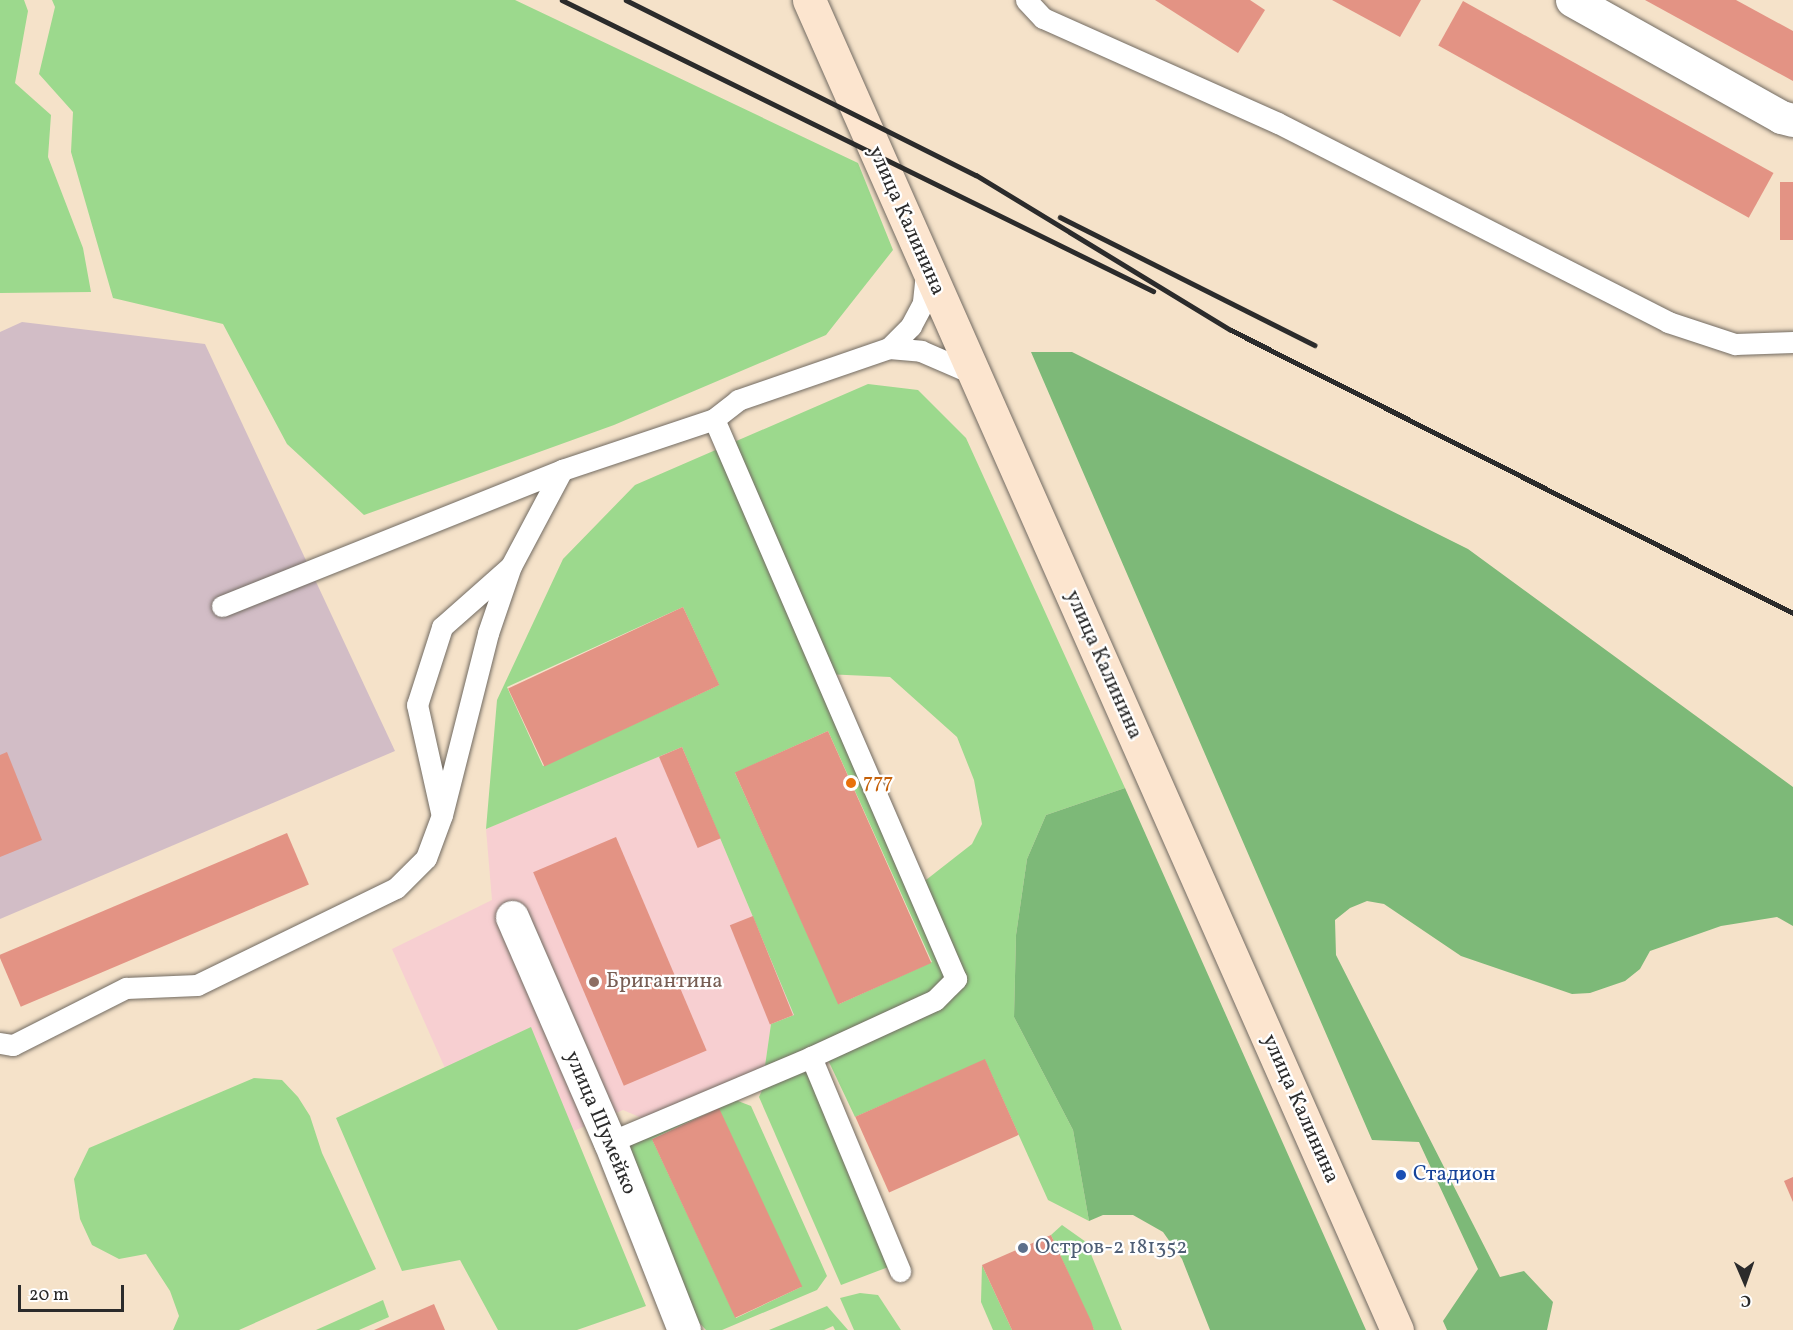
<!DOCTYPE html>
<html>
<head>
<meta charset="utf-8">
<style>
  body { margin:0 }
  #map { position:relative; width:1793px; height:1330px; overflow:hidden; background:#f5e2c9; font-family:Vollkorn,serif }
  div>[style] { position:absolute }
  .built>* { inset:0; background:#f7cfd1 }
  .industrial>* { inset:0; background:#d2bdc6 }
  .green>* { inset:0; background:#9cd98d }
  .forest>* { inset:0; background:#7db978 }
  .building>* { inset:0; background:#e39384; transform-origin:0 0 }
  .roads { filter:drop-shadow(0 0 2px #726b62) drop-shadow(0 0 2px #726b62) }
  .service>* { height:21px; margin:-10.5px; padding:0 10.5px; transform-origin:10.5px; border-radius:10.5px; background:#fff }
  .minor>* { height:33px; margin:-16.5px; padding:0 16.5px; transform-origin:16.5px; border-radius:16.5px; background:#fff }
  .secondary>* { height:33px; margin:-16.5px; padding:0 16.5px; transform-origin:16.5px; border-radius:16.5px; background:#fce5cf }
  .rail>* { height:4.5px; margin:-2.25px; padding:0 2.25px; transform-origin:2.25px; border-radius:2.25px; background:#2b2b2b }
  .dots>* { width:16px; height:16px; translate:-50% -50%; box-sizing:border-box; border:3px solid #fff; border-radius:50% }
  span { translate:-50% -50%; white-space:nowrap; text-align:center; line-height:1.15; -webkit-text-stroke:4.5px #fff; paint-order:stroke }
  .street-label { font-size:21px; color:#2b2b2b }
  .food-label { font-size:21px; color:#c56008 }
  .left { translate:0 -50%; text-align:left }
  .education-label { font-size:21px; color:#785e54 }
  .transit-label { font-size:21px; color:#164399 }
  .service-label { font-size:21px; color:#4e5e75 }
  .north { position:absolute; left:1715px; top:1252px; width:60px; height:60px; -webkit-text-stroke:4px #fff; paint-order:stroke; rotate:178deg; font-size:16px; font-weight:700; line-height:24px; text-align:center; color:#2b2b2b }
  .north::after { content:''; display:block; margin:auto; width:21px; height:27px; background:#2b2b2b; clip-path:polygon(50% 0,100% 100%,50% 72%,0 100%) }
  .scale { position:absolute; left:18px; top:1285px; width:106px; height:27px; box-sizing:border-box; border:3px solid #2b2b2b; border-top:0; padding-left:8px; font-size:18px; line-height:21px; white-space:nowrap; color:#2b2b2b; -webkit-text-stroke:4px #fff; paint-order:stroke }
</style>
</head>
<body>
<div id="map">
  <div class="built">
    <div style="clip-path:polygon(682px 747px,794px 1015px,771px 1024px,765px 1066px,644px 1119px,623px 1110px,489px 1167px,392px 949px,492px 900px,486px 829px)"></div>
  </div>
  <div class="industrial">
    <div style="clip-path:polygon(22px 322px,205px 344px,395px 751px,0 919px,0 332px)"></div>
  </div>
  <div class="green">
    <div style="clip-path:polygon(0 0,24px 0,28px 11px,15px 83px,51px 115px,48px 157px,83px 248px,91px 292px,0 293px)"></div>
    <div style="clip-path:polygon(52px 0,515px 0,858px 163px,893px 250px,826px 335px,614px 425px,364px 515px,287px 444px,223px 324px,113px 298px,71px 152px,73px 112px,39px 74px,55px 7px)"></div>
    <div style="clip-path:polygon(evenodd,868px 384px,918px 390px,966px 438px,1125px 788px,1046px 815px,1027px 859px,1016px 935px,1014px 1017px,1073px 1130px,1089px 1221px,1048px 1200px,985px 1060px,855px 1117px,820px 1043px,765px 1066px,771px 1024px,794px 1015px,682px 747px,486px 829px,497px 700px,563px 559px,635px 485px,868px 384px,683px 607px,719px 685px,543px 766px,507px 687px,683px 607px,868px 384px,825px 674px,890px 677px,957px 737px,974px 780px,982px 824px,972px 844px,917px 887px,825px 674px,868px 384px,828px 731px,932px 962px,839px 1004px,735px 773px,828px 731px)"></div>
    <div style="clip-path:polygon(531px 1027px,646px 1306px,577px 1330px,498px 1330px,460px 1260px,402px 1271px,336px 1118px)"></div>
    <div style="clip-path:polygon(805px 1066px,891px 1266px,841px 1285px,759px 1097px,766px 1082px)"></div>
    <div style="clip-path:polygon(254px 1078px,282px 1080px,298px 1097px,310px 1116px,322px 1153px,376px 1269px,239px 1330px,173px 1330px,179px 1316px,170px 1291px,146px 1254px,119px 1259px,92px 1245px,80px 1219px,74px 1179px,89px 1148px)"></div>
    <div style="clip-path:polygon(evenodd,725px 1096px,751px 1106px,827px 1276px,817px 1290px,722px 1330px,706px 1330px,686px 1308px,623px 1155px,636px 1137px,725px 1096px,718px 1108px,801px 1287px,736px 1318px,652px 1139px,718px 1108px)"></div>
    <div style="clip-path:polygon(1062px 1225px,1086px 1242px,1122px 1330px,1094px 1330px,1051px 1235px)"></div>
    <div style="clip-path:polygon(982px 1265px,1012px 1330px,993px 1330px,981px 1302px)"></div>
    <div style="clip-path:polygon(860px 1293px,878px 1295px,901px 1330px,854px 1330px,840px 1298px)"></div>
    <div style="clip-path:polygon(383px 1300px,389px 1317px,359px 1330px,316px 1330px)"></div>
    <div style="clip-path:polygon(827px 1306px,848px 1330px,835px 1330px,833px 1326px,824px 1330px,769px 1330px)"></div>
  </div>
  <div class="forest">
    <div style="clip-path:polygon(1031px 352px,1072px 352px,1468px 549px,1793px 787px,1793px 926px,1777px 917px,1721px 926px,1650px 951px,1640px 969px,1625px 981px,1590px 993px,1572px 994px,1461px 956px,1384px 904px,1367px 901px,1350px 908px,1335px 920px,1336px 955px,1500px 1277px,1524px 1271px,1553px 1302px,1547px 1330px,1447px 1330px,1443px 1321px,1478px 1269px,1419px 1142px,1372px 1140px)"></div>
    <div style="clip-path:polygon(1125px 788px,1366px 1330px,1210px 1330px,1182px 1259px,1163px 1232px,1133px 1215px,1103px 1215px,1089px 1221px,1073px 1130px,1014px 1017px,1016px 935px,1027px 859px,1046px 815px)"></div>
  </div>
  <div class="building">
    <div style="clip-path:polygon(1155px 0,1250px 0,1265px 10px,1238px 53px)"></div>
    <div style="clip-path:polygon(1332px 0,1421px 0,1400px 37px)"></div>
    <div style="clip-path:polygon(1645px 0,1736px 0,1793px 31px,1793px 81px)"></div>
    <div style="left:1463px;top:1px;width:355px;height:51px;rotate:29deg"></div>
    <div style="left:1793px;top:182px;width:58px;height:13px;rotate:90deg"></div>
    <div style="left:683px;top:607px;width:86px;height:193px;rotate:65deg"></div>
    <div style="left:828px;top:731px;width:254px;height:102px;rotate:66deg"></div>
    <div style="left:682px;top:747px;width:99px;height:25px;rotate:67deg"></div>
    <div style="clip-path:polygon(7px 752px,42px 840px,0 857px,0 755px)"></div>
    <div style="left:287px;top:833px;width:56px;height:313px;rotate:67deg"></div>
    <div style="left:616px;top:837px;width:232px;height:90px;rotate:67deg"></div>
    <div style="left:753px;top:916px;width:107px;height:25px;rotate:68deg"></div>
    <div style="left:985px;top:1059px;width:83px;height:142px;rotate:66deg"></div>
    <div style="left:719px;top:1108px;width:197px;height:74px;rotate:65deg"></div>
    <div style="clip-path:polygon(1793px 1177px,1793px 1202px,1784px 1181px)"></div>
    <div style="clip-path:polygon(1051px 1235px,1091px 1321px,1094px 1330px,1012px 1330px,982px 1265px)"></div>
    <div style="clip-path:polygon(434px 1304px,445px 1330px,374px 1330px,397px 1320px)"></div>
  </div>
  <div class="roads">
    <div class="service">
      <div style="left:1026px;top:0;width:25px;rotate:47deg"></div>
      <div style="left:1043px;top:18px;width:257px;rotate:24.1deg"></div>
      <div style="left:1278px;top:123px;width:438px;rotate:27deg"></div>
      <div style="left:1668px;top:322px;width:71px;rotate:18.2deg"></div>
      <div style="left:1735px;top:344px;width:58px;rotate:-2deg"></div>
      <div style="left:926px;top:273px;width:30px;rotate:96deg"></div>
      <div style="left:923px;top:303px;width:26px;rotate:118deg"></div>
      <div style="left:911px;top:326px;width:31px;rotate:135deg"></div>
      <div style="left:889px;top:348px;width:32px;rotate:5deg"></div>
      <div style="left:921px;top:351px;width:58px;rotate:23.5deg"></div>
      <div style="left:222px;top:606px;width:366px;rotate:-21.8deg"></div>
      <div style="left:562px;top:470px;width:160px;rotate:-18.5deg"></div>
      <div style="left:714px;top:419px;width:31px;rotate:-38deg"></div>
      <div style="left:738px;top:400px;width:160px;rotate:-19deg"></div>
      <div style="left:441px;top:812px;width:110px;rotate:-102.6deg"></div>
      <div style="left:417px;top:705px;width:82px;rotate:-72.2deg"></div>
      <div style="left:442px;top:627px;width:92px;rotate:-41.5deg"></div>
      <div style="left:511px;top:566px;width:109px;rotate:-62deg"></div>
      <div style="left:0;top:1043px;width:13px;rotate:9deg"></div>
      <div style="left:13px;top:1045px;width:127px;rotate:-26.8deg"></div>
      <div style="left:126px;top:988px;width:71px;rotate:-2.4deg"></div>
      <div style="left:197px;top:985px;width:221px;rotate:-26deg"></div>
      <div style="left:396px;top:888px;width:42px;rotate:-45deg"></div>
      <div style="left:426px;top:858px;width:46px;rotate:-69.6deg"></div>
      <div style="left:442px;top:815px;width:188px;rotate:-75.8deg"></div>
      <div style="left:488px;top:633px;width:71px;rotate:-71.1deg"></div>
      <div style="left:811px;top:1057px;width:232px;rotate:67.4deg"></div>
      <div style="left:610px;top:1142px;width:218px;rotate:-22.9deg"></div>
      <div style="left:811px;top:1057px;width:136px;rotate:-24.7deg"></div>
      <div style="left:935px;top:1000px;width:30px;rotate:-45deg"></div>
      <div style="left:956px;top:979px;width:610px;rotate:-113.37deg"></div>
    </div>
    <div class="minor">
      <div style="left:1572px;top:0;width:240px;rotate:29.2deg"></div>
      <div style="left:1781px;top:117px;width:12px;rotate:14deg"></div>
      <div style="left:512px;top:917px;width:245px;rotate:66.5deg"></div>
      <div style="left:610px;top:1142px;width:202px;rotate:68.5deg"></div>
    </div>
    <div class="secondary">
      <div style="left:809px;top:0;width:1454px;rotate:66.15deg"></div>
    </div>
  </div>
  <div class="rail">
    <div style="left:562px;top:0;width:659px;rotate:26.21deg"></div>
    <div style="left:626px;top:0;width:391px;rotate:26.6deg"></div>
    <div style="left:976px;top:175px;width:298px;rotate:31.3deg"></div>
    <div style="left:1231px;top:330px;width:629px;rotate:26.73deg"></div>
    <div style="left:1060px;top:217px;width:285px;rotate:26.7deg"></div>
  </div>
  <div class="dots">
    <div style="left:851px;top:783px;background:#e8710a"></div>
    <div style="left:594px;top:982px;background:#8d6e63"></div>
    <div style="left:1401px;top:1175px;background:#1a4fb4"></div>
    <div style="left:1023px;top:1248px;background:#5c6f8a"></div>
  </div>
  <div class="street-label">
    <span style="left:906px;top:221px;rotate:66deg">улица Калинина</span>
    <span style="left:1103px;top:665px;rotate:66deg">улица Калинина</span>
    <span style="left:1300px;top:1109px;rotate:66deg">улица Калинина</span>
    <span style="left:600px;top:1123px;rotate:67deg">улица Шумейко</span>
  </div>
  <div class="food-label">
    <span class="left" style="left:863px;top:783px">777</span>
  </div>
  <div class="education-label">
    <span class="left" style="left:606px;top:982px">Бригантина</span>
  </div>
  <div class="transit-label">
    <span class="left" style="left:1413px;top:1175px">Стадион</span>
  </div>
  <div class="service-label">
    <span class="left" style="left:1035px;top:1248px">Остров-2 181352</span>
  </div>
  <div class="north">С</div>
  <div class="scale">20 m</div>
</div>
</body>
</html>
